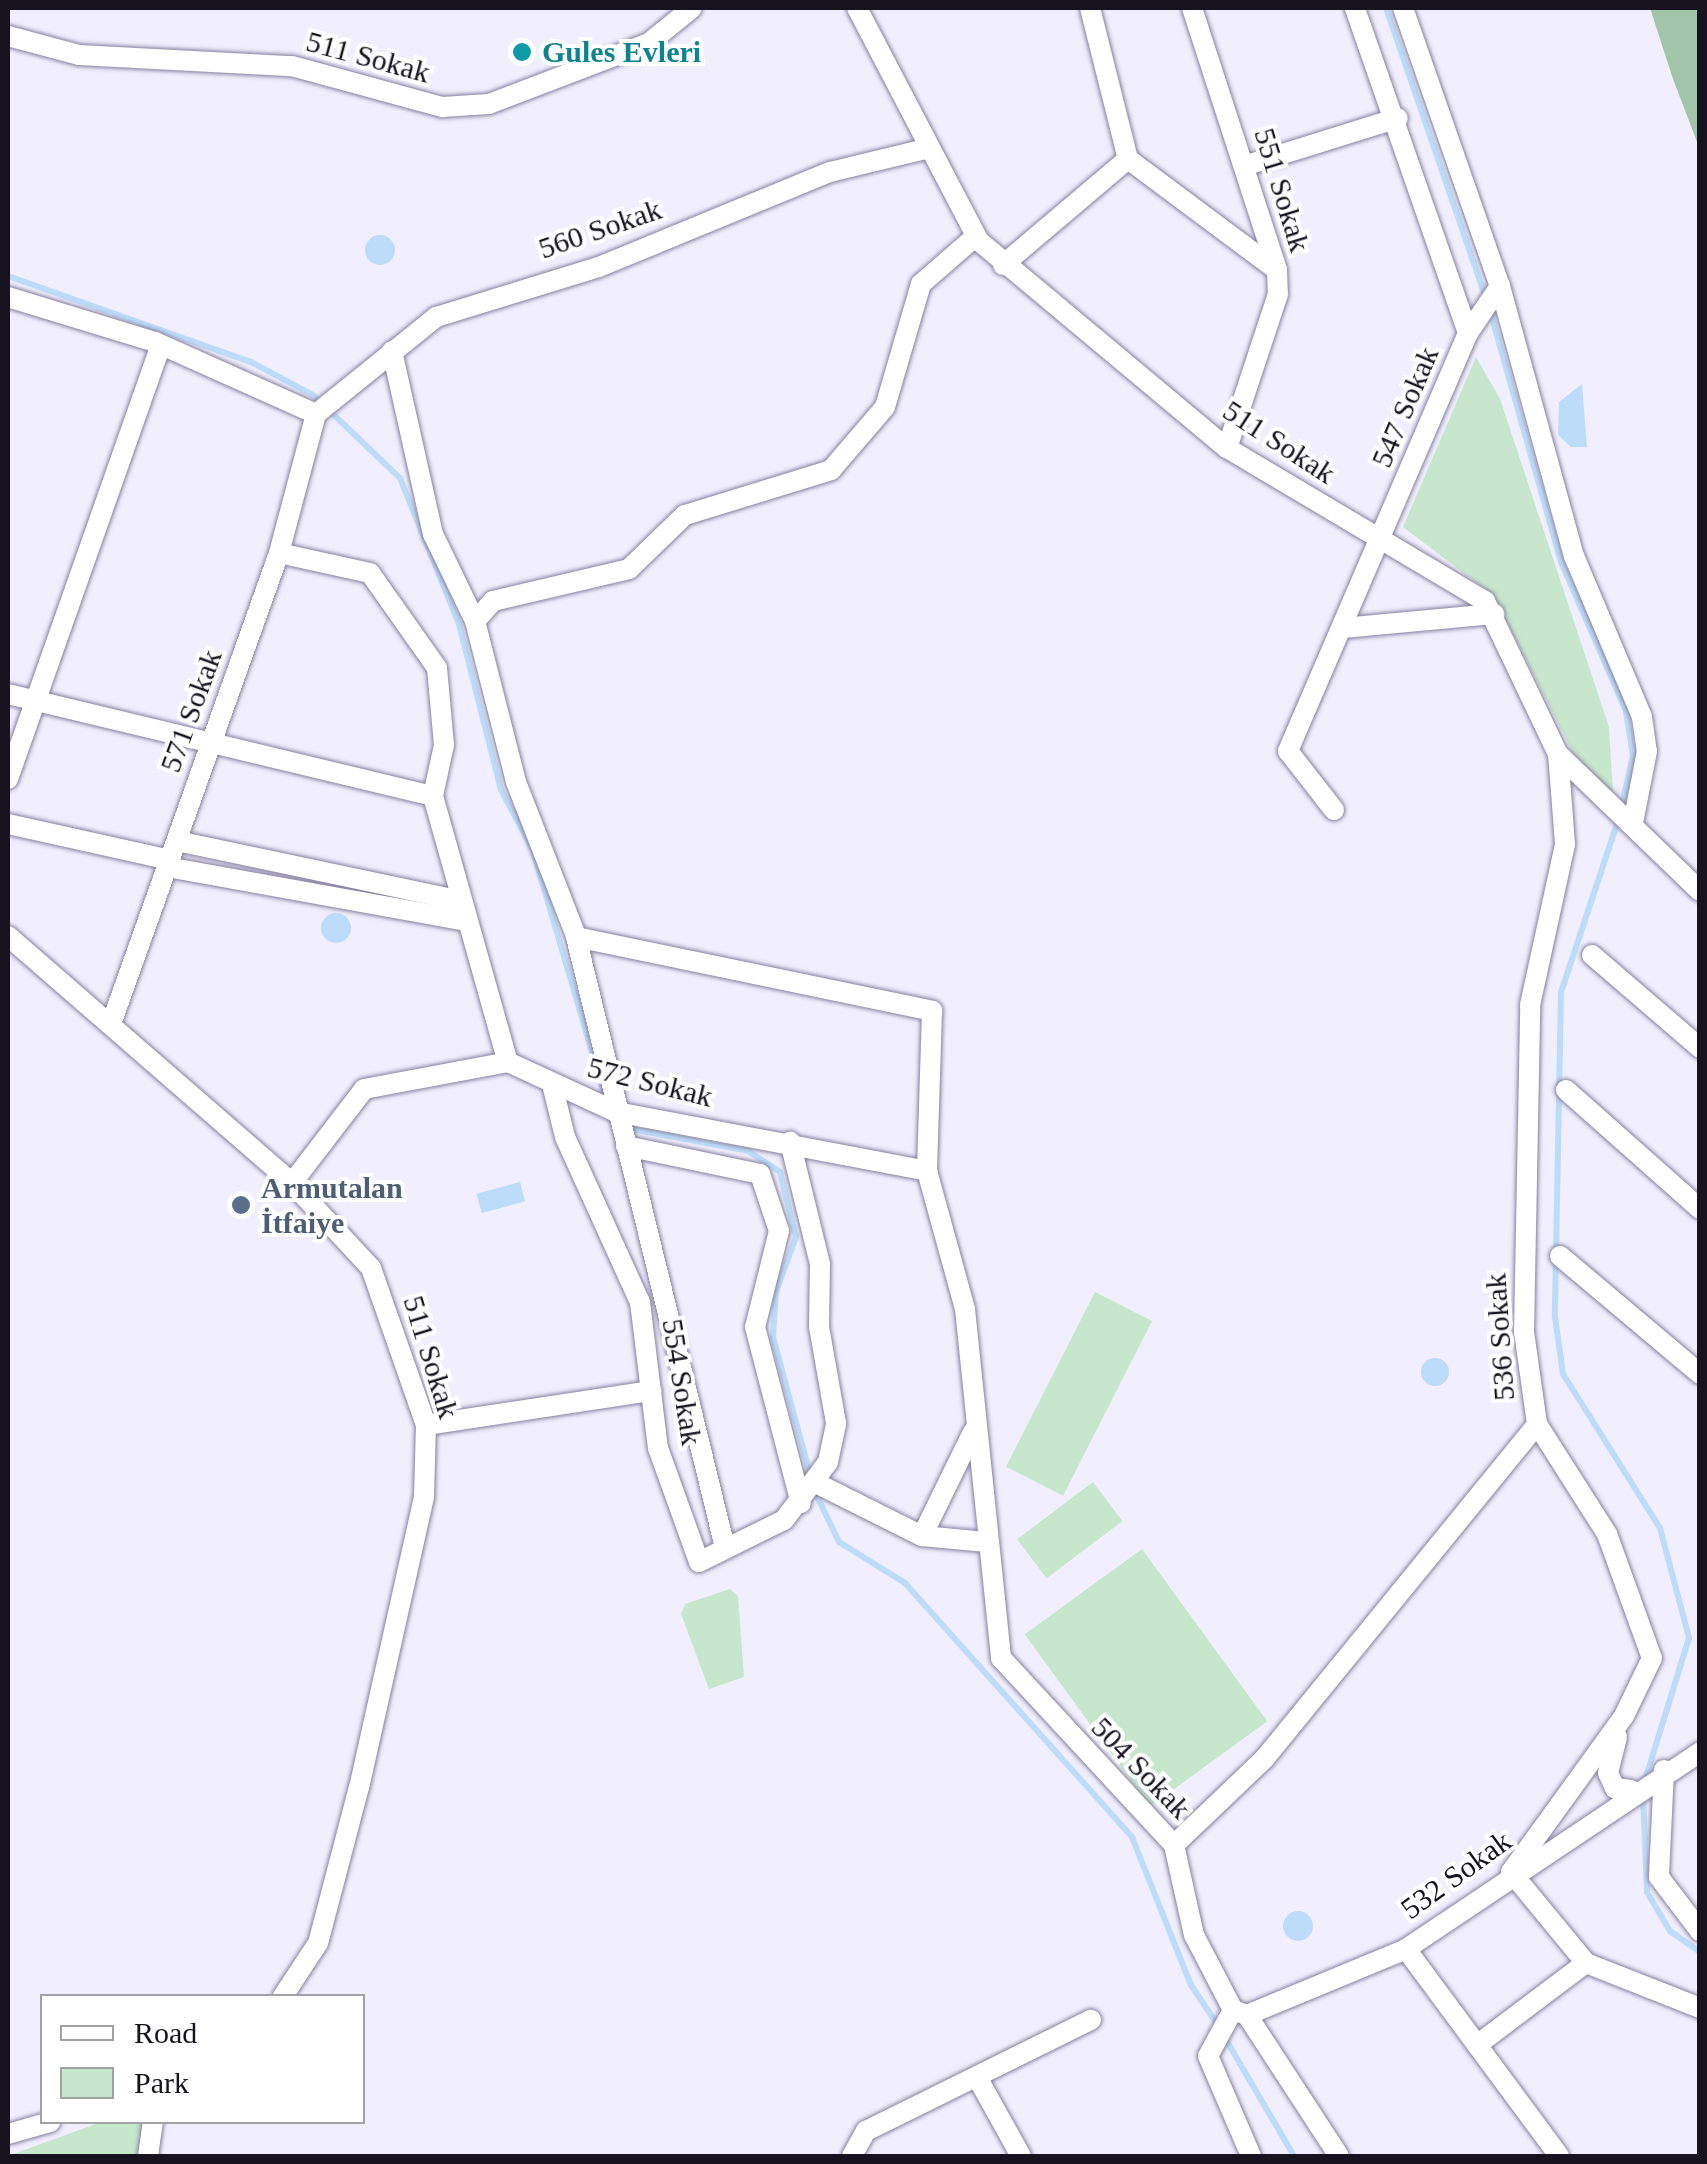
<!DOCTYPE html>
<html>
<head>
<meta charset="utf-8">
<style>
  body { margin:0 }
  #map { position:relative; width:1707px; height:2164px; overflow:hidden; background:#f1effd; font-family:Georgia,serif }
  div>[style] { position:absolute }
  .green>* { inset:0; background:#c7e7cc; transform-origin:0 0 }
  .forest>* { inset:0; background:#a2c4a8 }
  .water>* { inset:0; background:#bddcfa; transform-origin:0 0 }
  .round { border-radius:50% }
  .stream>* { height:6px; margin:-3px; padding:0 3px; transform-origin:3px; border-radius:3px; background:#bddcfa }
  .roads { filter:drop-shadow(0 0 2px #8780a0) drop-shadow(0 0 2px #8780a0) }
  .minor>* { height:20px; margin:-10px; padding:0 10px; transform-origin:10px; border-radius:10px; background:#fff }
  .dots>* { width:28px; height:28px; translate:-50% -50%; box-sizing:border-box; border:5px solid #fff; border-radius:50% }
  span { translate:-50% -50%; white-space:nowrap; text-align:center; line-height:1.15; -webkit-text-stroke:8px #fff; paint-order:stroke }
  .culture-label { font-size:30px; color:#0d838f; font-weight:700 }
  .left { translate:0 -50%; text-align:left }
  .street-label { font-size:30px; color:#16131f }
  .service-label { font-size:30px; color:#4e5e75; font-weight:700 }
  .frame { position:absolute; inset:0; border:10px solid #16131f; pointer-events:none }
  .legend { position:absolute; left:40px; top:1994px; width:325px; height:130px; box-sizing:border-box; background:#fff; border:2px solid #a2a1a5; margin:0; padding:12px 18px; list-style:none; font-size:30px; color:#16131f }
  .legend li { display:flex; align-items:center; gap:20px; height:50px }
  .legend b { width:50px; border:2px solid #a2a1a5 }
</style>
</head>
<body>
<div id="map">
  <div class="green">
    <div style="clip-path:polygon(1476px 357px,1500px 399px,1609px 727px,1614px 810px,1589px 784px,1494px 596px,1403px 527px)"></div>
    <div style="left:1095px;top:1292px;width:64px;height:196px;rotate:27deg"></div>
    <div style="left:1093px;top:1482px;width:49px;height:95px;rotate:53deg"></div>
    <div style="left:1142px;top:1549px;width:213px;height:145px;rotate:54deg"></div>
    <div style="clip-path:polygon(730px 1589px,738px 1596px,744px 1677px,709px 1689px,681px 1614px,685px 1604px)"></div>
    <div style="clip-path:polygon(101px 2122px,143px 2122px,137px 2156px,8px 2156px)"></div>
  </div>
  <div class="forest">
    <div style="clip-path:polygon(1650px 8px,1699px 8px,1699px 147px,1673px 79px)"></div>
  </div>
  <div class="water">
    <div class="round" style="left:365px;top:235px;width:30px;height:30px"></div>
    <div style="clip-path:polygon(1582px 384px,1587px 447px,1571px 447px,1558px 435px,1559px 402px)"></div>
    <div class="round" style="left:321px;top:913px;width:30px;height:30px"></div>
    <div style="left:520px;top:1182px;width:20px;height:45px;rotate:75deg"></div>
    <div class="round" style="left:1421px;top:1358px;width:28px;height:28px"></div>
    <div class="round" style="left:1283px;top:1911px;width:30px;height:30px"></div>
  </div>
  <div class="stream">
    <div style="left:1386px;top:8px;width:308px;rotate:71deg"></div>
    <div style="left:8px;top:276px;width:258px;rotate:19.5deg"></div>
    <div style="left:251px;top:362px;width:70px;rotate:28deg"></div>
    <div style="left:313px;top:395px;width:120px;rotate:43.7deg"></div>
    <div style="left:400px;top:478px;width:157px;rotate:68deg"></div>
    <div style="left:459px;top:624px;width:171px;rotate:75.8deg"></div>
    <div style="left:501px;top:790px;width:66px;rotate:61.9deg"></div>
    <div style="left:532px;top:848px;width:263px;rotate:73.6deg"></div>
    <div style="left:1490px;top:311px;width:261px;rotate:74.2deg"></div>
    <div style="left:1561px;top:562px;width:163px;rotate:66.4deg"></div>
    <div style="left:1626px;top:711px;width:46px;rotate:81.2deg"></div>
    <div style="left:1633px;top:756px;width:54px;rotate:102.8deg"></div>
    <div style="left:1618px;top:821px;width:180px;rotate:108.4deg"></div>
    <div style="left:1561px;top:992px;width:325px;rotate:91.1deg"></div>
    <div style="left:1555px;top:1317px;width:58px;rotate:82deg"></div>
    <div style="left:1563px;top:1374px;width:182px;rotate:57.8deg"></div>
    <div style="left:1660px;top:1528px;width:114px;rotate:75.2deg"></div>
    <div style="left:1689px;top:1638px;width:152px;rotate:107.2deg"></div>
    <div style="left:631px;top:1129px;width:119px;rotate:10.6deg"></div>
    <div style="left:748px;top:1151px;width:38px;rotate:33deg"></div>
    <div style="left:780px;top:1172px;width:67px;rotate:76.2deg"></div>
    <div style="left:796px;top:1237px;width:58px;rotate:110.3deg"></div>
    <div style="left:776px;top:1291px;width:46px;rotate:93.7deg"></div>
    <div style="left:773px;top:1337px;width:146px;rotate:74.9deg"></div>
    <div style="left:814px;top:1490px;width:58px;rotate:64.3deg"></div>
    <div style="left:839px;top:1542px;width:78px;rotate:31.8deg"></div>
    <div style="left:905px;top:1583px;width:341px;rotate:48.2deg"></div>
    <div style="left:1132px;top:1837px;width:159px;rotate:68.3deg"></div>
    <div style="left:1191px;top:1985px;width:50px;rotate:56.3deg"></div>
    <div style="left:1643px;top:1795px;width:97px;rotate:87.6deg"></div>
    <div style="left:1647px;top:1892px;width:45px;rotate:59.5deg"></div>
    <div style="left:1670px;top:1931px;width:37px;rotate:35deg"></div>
    <div style="left:1225px;top:2038px;width:137px;rotate:59.7deg"></div>
  </div>
  <div class="roads">
    <div class="minor">
      <div style="left:857px;top:8px;width:263px;rotate:62.4deg"></div>
      <div style="left:979px;top:241px;width:323px;rotate:39.9deg"></div>
      <div style="left:1227px;top:448px;width:300px;rotate:30.7deg"></div>
      <div style="left:1485px;top:601px;width:170px;rotate:64.5deg"></div>
      <div style="left:1558px;top:754px;width:197px;rotate:44deg"></div>
      <div style="left:1090px;top:8px;width:156px;rotate:75.9deg"></div>
      <div style="left:1128px;top:159px;width:186px;rotate:36.7deg"></div>
      <div style="left:1192px;top:8px;width:275px;rotate:72deg"></div>
      <div style="left:1277px;top:270px;width:24px;rotate:88deg"></div>
      <div style="left:1278px;top:294px;width:162px;rotate:108.3deg"></div>
      <div style="left:1403px;top:8px;width:294px;rotate:70.8deg"></div>
      <div style="left:1500px;top:286px;width:57px;rotate:124.2deg"></div>
      <div style="left:8px;top:36px;width:73px;rotate:15deg"></div>
      <div style="left:79px;top:55px;width:213px;rotate:3deg"></div>
      <div style="left:292px;top:66px;width:156px;rotate:15.3deg"></div>
      <div style="left:442px;top:107px;width:47px;rotate:-3.7deg"></div>
      <div style="left:489px;top:104px;width:171px;rotate:-20.9deg"></div>
      <div style="left:649px;top:43px;width:55px;rotate:-39.1deg"></div>
      <div style="left:1244px;top:166px;width:161px;rotate:-17.3deg"></div>
      <div style="left:1003px;top:265px;width:164px;rotate:-40.3deg"></div>
      <div style="left:1500px;top:286px;width:280px;rotate:74.7deg"></div>
      <div style="left:1574px;top:556px;width:175px;rotate:67.1deg"></div>
      <div style="left:1642px;top:717px;width:34px;rotate:82deg"></div>
      <div style="left:1647px;top:751px;width:73px;rotate:101deg"></div>
      <div style="left:8px;top:297px;width:154px;rotate:17deg"></div>
      <div style="left:155px;top:342px;width:176px;rotate:24.1deg"></div>
      <div style="left:392px;top:351px;width:188px;rotate:77.4deg"></div>
      <div style="left:433px;top:534px;width:97px;rotate:64.2deg"></div>
      <div style="left:475px;top:621px;width:166px;rotate:75.7deg"></div>
      <div style="left:516px;top:782px;width:162px;rotate:68.7deg"></div>
      <div style="left:575px;top:933px;width:633px;rotate:76.29deg"></div>
      <div style="left:316px;top:414px;width:154px;rotate:-38.9deg"></div>
      <div style="left:436px;top:317px;width:170px;rotate:-17.1deg"></div>
      <div style="left:599px;top:267px;width:250px;rotate:-22.4deg"></div>
      <div style="left:830px;top:172px;width:102px;rotate:-13.6deg"></div>
      <div style="left:279px;top:553px;width:93px;rotate:12.4deg"></div>
      <div style="left:370px;top:573px;width:116px;rotate:54.8deg"></div>
      <div style="left:437px;top:668px;width:77px;rotate:84.8deg"></div>
      <div style="left:444px;top:745px;width:52px;rotate:102.2deg"></div>
      <div style="left:433px;top:796px;width:276px;rotate:74.3deg"></div>
      <div style="left:475px;top:621px;width:27px;rotate:-48deg"></div>
      <div style="left:493px;top:601px;width:140px;rotate:-13.2deg"></div>
      <div style="left:629px;top:569px;width:78px;rotate:-44deg"></div>
      <div style="left:685px;top:515px;width:153px;rotate:-17.1deg"></div>
      <div style="left:831px;top:470px;width:83px;rotate:-49.4deg"></div>
      <div style="left:885px;top:407px;width:128px;rotate:-73.7deg"></div>
      <div style="left:921px;top:284px;width:73px;rotate:-41.1deg"></div>
      <div style="left:1342px;top:628px;width:153px;rotate:-5.3deg"></div>
      <div style="left:8px;top:694px;width:437px;rotate:13.5deg"></div>
      <div style="left:8px;top:779px;width:460px;rotate:-70.6deg"></div>
      <div style="left:1334px;top:810px;width:75px;rotate:-127.9deg"></div>
      <div style="left:1288px;top:751px;width:455px;rotate:-66.7deg"></div>
      <div style="left:1468px;top:333px;width:344px;rotate:-109.2deg"></div>
      <div style="left:8px;top:824px;width:166px;rotate:12.5deg"></div>
      <div style="left:177px;top:841px;width:285px;rotate:11.9deg"></div>
      <div style="left:167px;top:867px;width:304px;rotate:10.2deg"></div>
      <div style="left:8px;top:936px;width:376px;rotate:41deg"></div>
      <div style="left:292px;top:1183px;width:116px;rotate:47.1deg"></div>
      <div style="left:371px;top:1268px;width:166px;rotate:70.7deg"></div>
      <div style="left:426px;top:1425px;width:72px;rotate:91.6deg"></div>
      <div style="left:424px;top:1497px;width:297px;rotate:102.6deg"></div>
      <div style="left:359px;top:1787px;width:161px;rotate:104.7deg"></div>
      <div style="left:318px;top:1943px;width:64px;rotate:123.4deg"></div>
      <div style="left:576px;top:937px;width:364px;rotate:11.7deg"></div>
      <div style="left:932px;top:1011px;width:160px;rotate:91.8deg"></div>
      <div style="left:927px;top:1171px;width:143px;rotate:74.6deg"></div>
      <div style="left:965px;top:1309px;width:351px;rotate:84.1deg"></div>
      <div style="left:1001px;top:1658px;width:255px;rotate:47.2deg"></div>
      <div style="left:1174px;top:1845px;width:92px;rotate:77.5deg"></div>
      <div style="left:1194px;top:1935px;width:85px;rotate:62.5deg"></div>
      <div style="left:1592px;top:955px;width:143px;rotate:40.7deg"></div>
      <div style="left:111px;top:1024px;width:500px;rotate:-70.37deg"></div>
      <div style="left:279px;top:553px;width:144px;rotate:-75.1deg"></div>
      <div style="left:553px;top:1088px;width:50px;rotate:76.2deg"></div>
      <div style="left:565px;top:1137px;width:181px;rotate:65.6deg"></div>
      <div style="left:640px;top:1302px;width:147px;rotate:83deg"></div>
      <div style="left:658px;top:1448px;width:121px;rotate:70.2deg"></div>
      <div style="left:699px;top:1562px;width:95px;rotate:-26.3deg"></div>
      <div style="left:784px;top:1520px;width:73px;rotate:-52.8deg"></div>
      <div style="left:828px;top:1462px;width:40px;rotate:-78deg"></div>
      <div style="left:836px;top:1423px;width:97px;rotate:-100deg"></div>
      <div style="left:819px;top:1327px;width:63px;rotate:-89.1deg"></div>
      <div style="left:820px;top:1264px;width:126px;rotate:-103.8deg"></div>
      <div style="left:1566px;top:1090px;width:179px;rotate:41.6deg"></div>
      <div style="left:626px;top:1146px;width:137px;rotate:11.8deg"></div>
      <div style="left:760px;top:1174px;width:60px;rotate:71.6deg"></div>
      <div style="left:779px;top:1231px;width:99px;rotate:104deg"></div>
      <div style="left:755px;top:1327px;width:182px;rotate:75.4deg"></div>
      <div style="left:292px;top:1183px;width:118px;rotate:-52.5deg"></div>
      <div style="left:364px;top:1089px;width:147px;rotate:-10.6deg"></div>
      <div style="left:508px;top:1062px;width:119px;rotate:24.8deg"></div>
      <div style="left:616px;top:1112px;width:317px;rotate:10.7deg"></div>
      <div style="left:1560px;top:1256px;width:183px;rotate:40.1deg"></div>
      <div style="left:1537px;top:1424px;width:130px;rotate:57.5deg"></div>
      <div style="left:1607px;top:1534px;width:132px;rotate:70.1deg"></div>
      <div style="left:1652px;top:1658px;width:64px;rotate:115.8deg"></div>
      <div style="left:1624px;top:1716px;width:193px;rotate:125.9deg"></div>
      <div style="left:1511px;top:1872px;width:118px;rotate:50.5deg"></div>
      <div style="left:1586px;top:1963px;width:123px;rotate:21.5deg"></div>
      <div style="left:426px;top:1425px;width:228px;rotate:-8.6deg"></div>
      <div style="left:816px;top:1483px;width:119px;rotate:26.6deg"></div>
      <div style="left:922px;top:1536px;width:65px;rotate:5.3deg"></div>
      <div style="left:922px;top:1536px;width:116px;rotate:-63.9deg"></div>
      <div style="left:1617px;top:1737px;width:37px;rotate:104deg"></div>
      <div style="left:1608px;top:1773px;width:17px;rotate:65deg"></div>
      <div style="left:1615px;top:1788px;width:16px;rotate:7deg"></div>
      <div style="left:1664px;top:1770px;width:107px;rotate:92.7deg"></div>
      <div style="left:1659px;top:1877px;width:68px;rotate:52.8deg"></div>
      <div style="left:1174px;top:1845px;width:126px;rotate:-43.7deg"></div>
      <div style="left:1265px;top:1758px;width:431px;rotate:-50.8deg"></div>
      <div style="left:1537px;top:1424px;width:93px;rotate:-98deg"></div>
      <div style="left:1524px;top:1332px;width:327px;rotate:-88.9deg"></div>
      <div style="left:1530px;top:1005px;width:165px;rotate:-77.7deg"></div>
      <div style="left:1565px;top:844px;width:90px;rotate:-94.4deg"></div>
      <div style="left:1406px;top:1949px;width:257px;rotate:53.5deg"></div>
      <div style="left:1233px;top:2010px;width:15px;rotate:20deg"></div>
      <div style="left:1247px;top:2015px;width:172px;rotate:-22.5deg"></div>
      <div style="left:1406px;top:1949px;width:354px;rotate:-33.8deg"></div>
      <div style="left:1233px;top:2010px;width:52px;rotate:118.5deg"></div>
      <div style="left:1208px;top:2056px;width:109px;rotate:66.7deg"></div>
      <div style="left:1247px;top:2015px;width:168px;rotate:56.9deg"></div>
      <div style="left:1477px;top:2045px;width:136px;rotate:-37deg"></div>
      <div style="left:977px;top:2077px;width:90px;rotate:60.9deg"></div>
      <div style="left:8px;top:2134px;width:44px;rotate:-15.9deg"></div>
      <div style="left:148px;top:2156px;width:34px;rotate:-82deg"></div>
      <div style="left:852px;top:2156px;width:29px;rotate:-61deg"></div>
      <div style="left:866px;top:2131px;width:251px;rotate:-26.3deg"></div>
    </div>
  </div>
  <div class="dots">
    <div style="left:522px;top:52px;background:#0f9aa8"></div>
    <div style="left:241px;top:1205px;background:#5c6f8a"></div>
  </div>
  <div class="culture-label">
    <span class="left" style="left:542px;top:52px">Gules Evleri</span>
  </div>
  <div class="street-label">
    <span style="left:368px;top:57px;rotate:15deg">511 Sokak</span>
    <span style="left:1282px;top:190px;rotate:73deg">551 Sokak</span>
    <span style="left:600px;top:229px;rotate:-19deg">560 Sokak</span>
    <span style="left:1405px;top:407px;rotate:-67deg">547 Sokak</span>
    <span style="left:1279px;top:442px;rotate:33deg">511 Sokak</span>
    <span style="left:191px;top:711px;rotate:-70deg">571 Sokak</span>
    <span style="left:650px;top:1082px;rotate:14deg">572 Sokak</span>
    <span style="left:1500px;top:1337px;rotate:-94deg">536 Sokak</span>
    <span style="left:431px;top:1357px;rotate:73deg">511 Sokak</span>
    <span style="left:682px;top:1382px;rotate:81deg">554 Sokak</span>
    <span style="left:1141px;top:1768px;rotate:46deg">504 Sokak</span>
    <span style="left:1456px;top:1875px;rotate:-36deg">532 Sokak</span>
  </div>
  <div class="service-label">
    <span class="left" style="left:261px;top:1205px">Armutalan<br>İtfaiye</span>
  </div>
  <div class="frame"></div>
  <ul class="legend">
  <li><b style="height:12px;background:#fff"></b>Road</li>
  <li><b style="height:28px;background:#c7e7cc"></b>Park</li>
  </ul>
</div>
</body>
</html>
